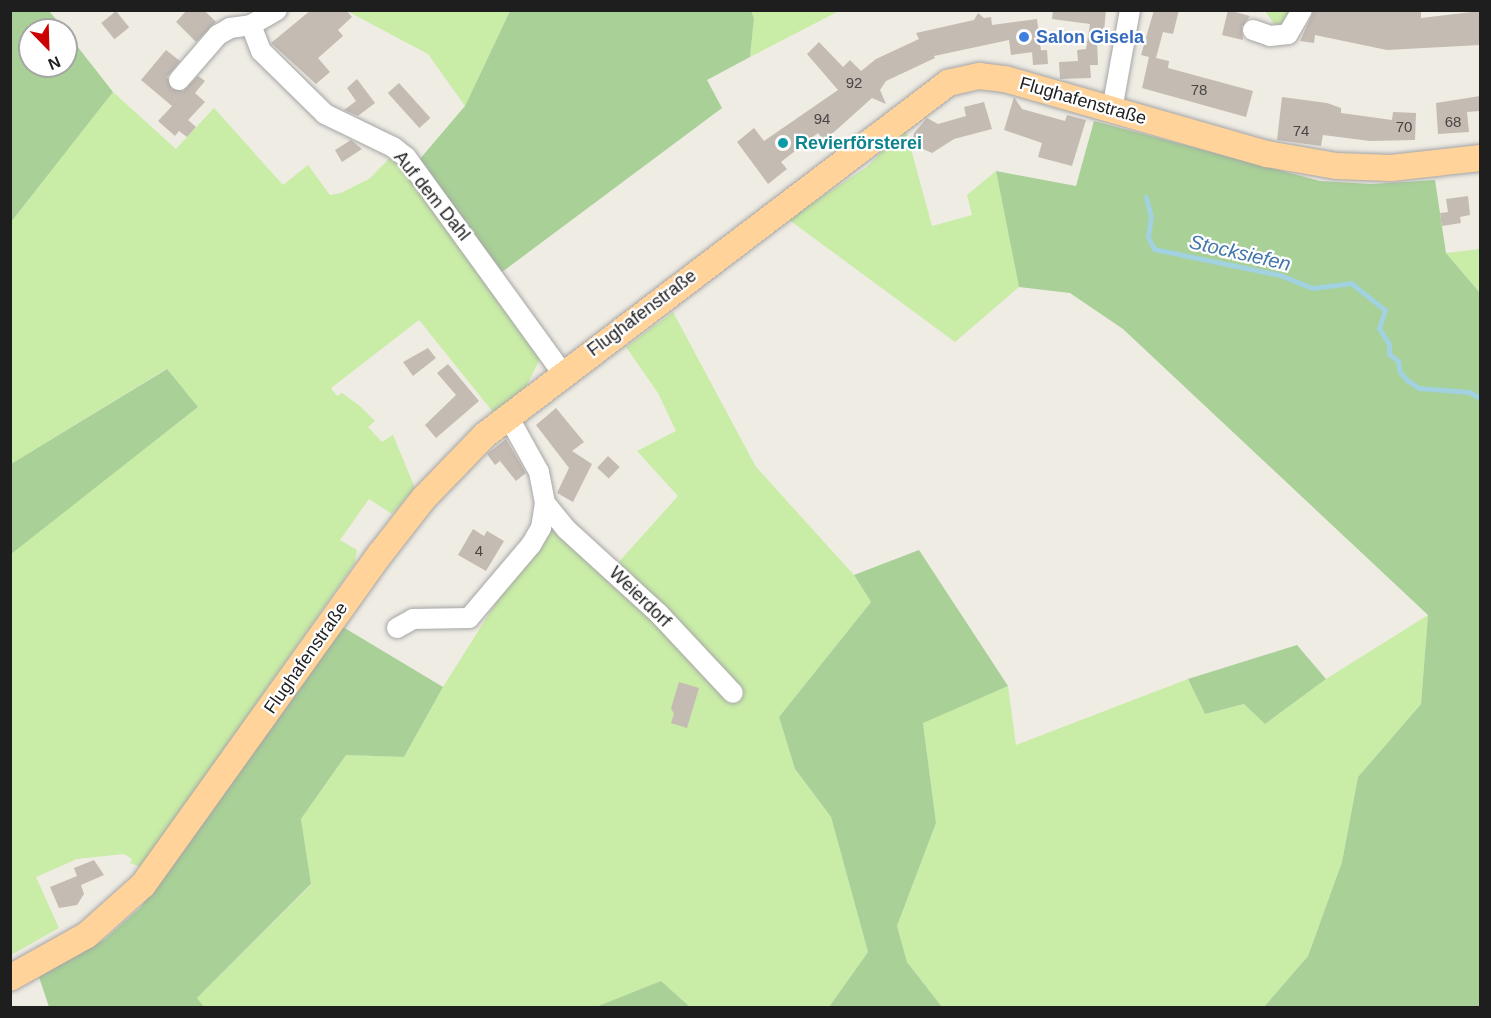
<!DOCTYPE html>
<html>
<head>
<meta charset="utf-8">
<style>
  body { margin:0 }
  #map { position:relative; width:1491px; height:1018px; overflow:hidden; background:#efece4; font-family:Helvetica,sans-serif }
  div>[style] { position:absolute }
  .grass>* { inset:0; background:#c9eca7 }
  .forest>* { inset:0; background:#a8d097 }
  .stream>* { height:5px; margin:-2.5px; padding:0 2.5px; transform-origin:2.5px; border-radius:2.5px; background:#a2d1df }
  .building>* { inset:0; background:#c4bbb3; transform-origin:0 0 }
  .roads { filter:drop-shadow(0 0 2px #a5a5a5) drop-shadow(0 0 2px #a5a5a5) }
  .minor>* { height:20px; margin:-10px; padding:0 10px; transform-origin:10px; border-radius:10px; background:#fff }
  .major>* { height:26px; margin:-13px; padding:0 13px; transform-origin:13px; border-radius:13px; background:#ffd399 }
  .dots>* { width:16px; height:16px; translate:-50% -50%; box-sizing:border-box; border:3px solid #fff; border-radius:50% }
  span { translate:-50% -50%; white-space:nowrap; text-align:center; line-height:1.15; -webkit-text-stroke:4.5px #fff; paint-order:stroke }
  .number-label { font-size:15px; color:#484543 }
  .number-label span { -webkit-text-stroke-width:0 }
  .shop-label { font-size:18px; color:#366cbe; font-weight:700 }
  .left { translate:0 -50%; text-align:left }
  .street-label { font-size:18px; color:#1e1e1e }
  .culture-label { font-size:18px; color:#0d838f; font-weight:700 }
  .water-label { font-size:20px; color:#4477a9; font-style:italic }
  .frame { position:absolute; inset:0; border:12px solid #1e1e1e; pointer-events:none }
  .north { position:absolute; left:18px; top:18px; width:60px; height:60px; box-sizing:border-box; background:#fff; border:2px solid #a5a5a5; border-radius:50%; rotate:157deg; font-size:16px; font-weight:700; line-height:24px; text-align:center; color:#1e1e1e }
  .north::after { content:''; display:block; margin:auto; width:21px; height:27px; background:#c00; clip-path:polygon(50% 0,100% 100%,50% 72%,0 100%) }
</style>
</head>
<body>
<div id="map">
  <div class="grass">
    <div style="clip-path:polygon(347px 11px,510px 11px,465px 106px,428px 54px)"></div>
    <div style="clip-path:polygon(751px 11px,839px 11px,750px 57px,754px 18px)"></div>
    <div style="clip-path:polygon(1265px 11px,1298px 11px,1278px 29px)"></div>
    <div style="clip-path:polygon(113px 92px,176px 149px,214px 108px,283px 185px,308px 165px,330px 195px,341px 193px,369px 179px,390px 158px,406px 171px,541px 357px,526px 387px,493px 412px,419px 320px,331px 388px,337px 396px,342px 393px,360px 406px,375px 421px,368px 427px,382px 442px,393px 435px,415px 488px,392px 514px,369px 499px,340px 540px,357px 550px,355px 563px,141px 867px,130px 863px,132px 859px,124px 854px,77px 859px,36px 877px,59px 928px,11px 955px,10px 554px,198px 407px,166px 369px,11px 464px,11px 222px)"></div>
    <div style="clip-path:polygon(905px 127px,932px 226px,972px 215px,967px 195px,996px 171px,1019px 287px,955px 342px,788px 219px,867px 167px)"></div>
    <div style="clip-path:polygon(1480px 249px,1480px 293px,1446px 253px)"></div>
    <div style="clip-path:polygon(673px 312px,756px 467px,854px 575px,871px 602px,779px 717px,795px 769px,831px 817px,868px 952px,829px 1007px,690px 1007px,661px 981px,596px 1008px,204px 1008px,197px 998px,311px 885px,301px 819px,346px 755px,404px 757px,443px 687px,557px 506px,617px 564px,678px 496px,637px 451px,676px 431px,658px 393px,626px 347px)"></div>
    <div style="clip-path:polygon(1428px 615px,1421px 704px,1358px 777px,1342px 862px,1308px 956px,1264px 1007px,942px 1007px,907px 962px,897px 926px,936px 823px,923px 722px,1008px 686px,1016px 745px,1188px 679px,1205px 714px,1244px 704px,1265px 724px,1326px 679px)"></div>
  </div>
  <div class="forest">
    <div style="clip-path:polygon(11px 10px,49px 11px,65px 30px,30px 30px,30px 66px,66px 66px,66px 32px,113px 92px,11px 222px)"></div>
    <div style="clip-path:polygon(510px 11px,751px 11px,754px 18px,750px 57px,707px 80px,722px 108px,502px 272px,419px 160px,465px 106px)"></div>
    <div style="clip-path:polygon(1094px 121px,1320px 181px,1372px 184px,1435px 180px,1446px 253px,1480px 293px,1480px 1007px,1264px 1007px,1308px 956px,1342px 862px,1358px 777px,1421px 704px,1428px 615px,1123px 329px,1070px 293px,1019px 287px,996px 171px,1076px 186px)"></div>
    <div style="clip-path:polygon(167px 369px,198px 407px,11px 554px,11px 464px)"></div>
    <div style="clip-path:polygon(919px 550px,1008px 686px,923px 723px,936px 823px,897px 926px,907px 962px,942px 1007px,829px 1007px,868px 952px,831px 817px,795px 769px,779px 717px,871px 602px,854px 575px)"></div>
    <div style="clip-path:polygon(343px 627px,443px 687px,404px 757px,346px 755px,301px 819px,311px 884px,197px 998px,204px 1007px,49px 1007px,39px 977px,105px 939px,141px 907px)"></div>
    <div style="clip-path:polygon(1297px 645px,1326px 679px,1265px 724px,1244px 704px,1205px 714px,1188px 679px)"></div>
    <div style="clip-path:polygon(661px 981px,690px 1007px,596px 1007px)"></div>
  </div>
  <div class="stream">
    <div style="left:1146px;top:197px;width:21px;rotate:76deg"></div>
    <div style="left:1151px;top:217px;width:20px;rotate:99deg"></div>
    <div style="left:1148px;top:237px;width:13px;rotate:63deg"></div>
    <div style="left:1154px;top:249px;width:129px;rotate:11.7deg"></div>
    <div style="left:1280px;top:275px;width:35px;rotate:22deg"></div>
    <div style="left:1312px;top:288px;width:39px;rotate:-7deg"></div>
    <div style="left:1351px;top:283px;width:43px;rotate:38.5deg"></div>
    <div style="left:1385px;top:310px;width:19px;rotate:108deg"></div>
    <div style="left:1379px;top:328px;width:19px;rotate:58deg"></div>
    <div style="left:1389px;top:344px;width:10px;rotate:90deg"></div>
    <div style="left:1389px;top:354px;width:11px;rotate:38deg"></div>
    <div style="left:1398px;top:361px;width:11px;rotate:80deg"></div>
    <div style="left:1400px;top:372px;width:11px;rotate:49deg"></div>
    <div style="left:1407px;top:380px;width:14px;rotate:34deg"></div>
    <div style="left:1419px;top:388px;width:50px;rotate:4.6deg"></div>
    <div style="left:1469px;top:392px;width:13px;rotate:29deg"></div>
  </div>
  <div class="building">
    <div style="clip-path:polygon(187px 10px,204px 10px,216px 22px,196px 42px,176px 22px)"></div>
    <div style="clip-path:polygon(311px 10px,346px 10px,352px 17px,338px 30px,343px 36px,318px 58px,330px 72px,316px 84px,271px 43px)"></div>
    <div style="clip-path:polygon(1053px 10px,1106px 10px,1103px 42px,1097px 41px,1098px 65px,1090px 65px,1091px 78px,1060px 79px,1059px 62px,1078px 61px,1077px 50px,1086px 49px,1090px 24px,1052px 19px)"></div>
    <div style="clip-path:polygon(1154px 10px,1179px 10px,1173px 34px,1163px 32px,1156px 58px,1169px 61px,1168px 68px,1253px 91px,1246px 117px,1142px 88px,1149px 57px,1141px 55px)"></div>
    <div style="clip-path:polygon(1228px 10px,1250px 16px,1242px 27px,1243px 40px,1222px 35px)"></div>
    <div style="clip-path:polygon(1314px 10px,1421px 12px,1421px 18px,1480px 11px,1480px 45px,1387px 50px,1315px 35px,1314px 43px,1300px 41px)"></div>
    <div style="left:116px;top:11px;width:21px;height:19px;rotate:51deg"></div>
    <div style="clip-path:polygon(978px 13px,984px 18px,991px 17px,992px 25px,1037px 19px,1041px 51px,1011px 55px,1009px 40px,934px 56px,935px 58px,886px 81px,880px 90px,886px 104px,872px 98px,824px 141px,818px 133px,781px 162px,787px 169px,768px 184px,737px 142px,754px 128px,764px 141px,838px 90px,807px 54px,819px 42px,843px 67px,850px 60px,861px 71px,876px 59px,919px 39px,916px 33px,974px 20px)"></div>
    <div style="clip-path:polygon(166px 50px,180px 61px,167px 77px,172px 89px,183px 91px,198px 76px,205px 81px,195px 93px,205px 102px,188px 120px,196px 127px,187px 137px,179px 131px,175px 136px,158px 121px,172px 106px,141px 80px)"></div>
    <div style="left:1047px;top:50px;width:14px;height:15px;rotate:86deg"></div>
    <div style="clip-path:polygon(357px 79px,375px 103px,358px 116px,344px 110px,356px 101px,347px 88px)"></div>
    <div style="left:399px;top:83px;width:47px;height:15px;rotate:48deg"></div>
    <div style="clip-path:polygon(1480px 96px,1480px 111px,1467px 112px,1469px 132px,1438px 134px,1436px 103px)"></div>
    <div style="clip-path:polygon(1014px 97px,1022px 109px,1065px 121px,1067px 115px,1086px 120px,1072px 166px,1038px 157px,1042px 143px,1004px 130px)"></div>
    <div style="clip-path:polygon(1282px 97px,1327px 103px,1341px 108px,1341px 113px,1392px 120px,1393px 112px,1416px 113px,1415px 140px,1370px 141px,1323px 135px,1321px 146px,1277px 140px)"></div>
    <div style="clip-path:polygon(984px 102px,992px 129px,954px 139px,932px 153px,912px 144px,914px 133px,927px 118px,938px 124px,966px 116px,964px 107px)"></div>
    <div style="clip-path:polygon(351px 140px,362px 149px,342px 162px,335px 150px)"></div>
    <div style="clip-path:polygon(1468px 196px,1470px 215px,1460px 217px,1461px 223px,1442px 226px,1440px 213px,1448px 212px,1446px 199px)"></div>
    <div style="clip-path:polygon(428px 348px,436px 358px,413px 376px,403px 362px)"></div>
    <div style="clip-path:polygon(448px 364px,479px 401px,436px 438px,425px 425px,456px 395px,437px 373px)"></div>
    <div style="clip-path:polygon(556px 408px,584px 442px,572px 451px,592px 464px,573px 502px,557px 493px,569px 468px,536px 425px)"></div>
    <div style="clip-path:polygon(506px 439px,526px 473px,516px 481px,500px 461px,495px 465px,487px 454px)"></div>
    <div style="left:608px;top:456px;width:16px;height:16px;rotate:43deg"></div>
    <div style="clip-path:polygon(473px 529px,484px 536px,487px 531px,504px 541px,486px 571px,458px 555px)"></div>
    <div style="clip-path:polygon(679px 682px,699px 688px,687px 728px,671px 723px,674px 714px,671px 708px)"></div>
    <div style="clip-path:polygon(94px 860px,104px 875px,81px 885px,84px 894px,77px 905px,59px 908px,50px 887px,77px 876px,74px 868px)"></div>
  </div>
  <div class="roads">
    <div class="minor">
      <div style="left:277px;top:10px;width:30px;rotate:150deg"></div>
      <div style="left:251px;top:25px;width:28px;rotate:69deg"></div>
      <div style="left:261px;top:51px;width:90px;rotate:44.5deg"></div>
      <div style="left:325px;top:114px;width:76px;rotate:25.9deg"></div>
      <div style="left:393px;top:147px;width:16px;rotate:38deg"></div>
      <div style="left:406px;top:157px;width:268px;rotate:54.1deg"></div>
      <div style="left:1253px;top:30px;width:18px;rotate:19deg"></div>
      <div style="left:1270px;top:36px;width:18px;rotate:-6deg"></div>
      <div style="left:1288px;top:34px;width:28px;rotate:-60deg"></div>
      <div style="left:179px;top:80px;width:60px;rotate:-49.1deg"></div>
      <div style="left:218px;top:35px;width:14px;rotate:-30deg"></div>
      <div style="left:230px;top:28px;width:21px;rotate:-8deg"></div>
      <div style="left:1112px;top:110px;width:102px;rotate:-79.8deg"></div>
      <div style="left:545px;top:503px;width:33px;rotate:51deg"></div>
      <div style="left:566px;top:529px;width:126px;rotate:42.4deg"></div>
      <div style="left:659px;top:614px;width:108px;rotate:46.9deg"></div>
      <div style="left:397px;top:628px;width:18px;rotate:-29deg"></div>
      <div style="left:413px;top:619px;width:56px;rotate:-1deg"></div>
      <div style="left:469px;top:618px;width:96px;rotate:-49.7deg"></div>
      <div style="left:531px;top:545px;width:20px;rotate:-60deg"></div>
      <div style="left:541px;top:528px;width:25px;rotate:-81deg"></div>
      <div style="left:545px;top:503px;width:32px;rotate:-101deg"></div>
      <div style="left:539px;top:472px;width:64px;rotate:-119deg"></div>
    </div>
    <div class="major">
      <div style="left:10px;top:978px;width:88px;rotate:-29.2deg"></div>
      <div style="left:87px;top:935px;width:75px;rotate:-41.8deg"></div>
      <div style="left:143px;top:885px;width:408px;rotate:-54.4deg"></div>
      <div style="left:381px;top:553px;width:70px;rotate:-52deg"></div>
      <div style="left:424px;top:498px;width:88px;rotate:-45.9deg"></div>
      <div style="left:485px;top:435px;width:582px;rotate:-37.24deg"></div>
      <div style="left:948px;top:83px;width:32px;rotate:-13deg"></div>
      <div style="left:979px;top:76px;width:26px;rotate:7deg"></div>
      <div style="left:1005px;top:79px;width:273px;rotate:16deg"></div>
      <div style="left:1267px;top:154px;width:70px;rotate:9.9deg"></div>
      <div style="left:1336px;top:166px;width:55px;rotate:2.1deg"></div>
      <div style="left:1391px;top:168px;width:90px;rotate:-6.4deg"></div>
    </div>
  </div>
  <div class="dots">
    <div style="left:1024px;top:37px;background:#3f7fe0"></div>
    <div style="left:783px;top:143px;background:#0f9aa8"></div>
  </div>
  <div class="number-label">
    <span style="left:854px;top:83px">92</span>
    <span style="left:1199px;top:90px">78</span>
    <span style="left:822px;top:119px">94</span>
    <span style="left:1453px;top:122px">68</span>
    <span style="left:1404px;top:127px">70</span>
    <span style="left:1301px;top:131px">74</span>
    <span style="left:479px;top:551px">4</span>
  </div>
  <div class="shop-label">
    <span class="left" style="left:1036px;top:37px">Salon Gisela</span>
  </div>
  <div class="street-label">
    <span style="left:1083px;top:101px;rotate:16deg">Flughafenstraße</span>
    <span style="left:432px;top:196px;rotate:51deg">Auf dem Dahl</span>
    <span style="left:642px;top:313px;rotate:-37deg">Flughafenstraße</span>
    <span style="left:640px;top:597px;rotate:44deg">Weierdorf</span>
    <span style="left:306px;top:658px;rotate:-55deg">Flughafenstraße</span>
  </div>
  <div class="culture-label">
    <span class="left" style="left:795px;top:143px">Revierförsterei</span>
  </div>
  <div class="water-label">
    <span style="left:1240px;top:253px;rotate:13deg">Stocksiefen</span>
  </div>
  <div class="frame"></div>
  <div class="north">N</div>
</div>
</body>
</html>
